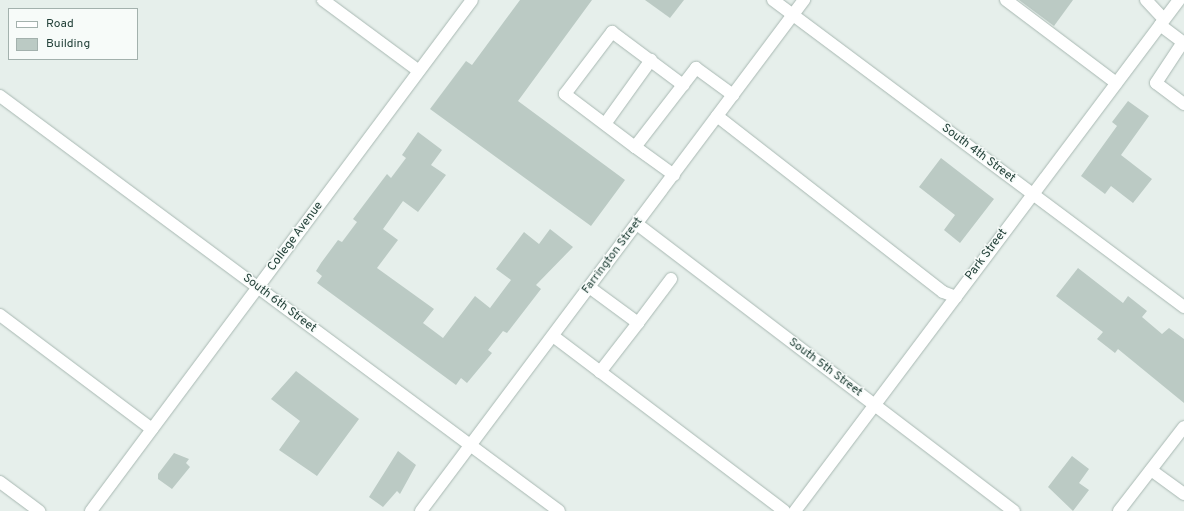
<!DOCTYPE html>
<html>
<head>
<meta charset="utf-8">
<style>
  body { margin:0 }
  #map { position:relative; width:1184px; height:511px; overflow:hidden; background:#e6efeb; font-family:Overpass,sans-serif }
  div>[style] { position:absolute }
  .building>* { inset:0; background:#bbcac4 }
  .roads { filter:drop-shadow(0 0 1px #a8b8b2) drop-shadow(0 0 1px #a8b8b2) }
  .minor>* { height:12px; margin:-6px; padding:0 6px; transform-origin:6px; border-radius:6px; background:#fff }
  span { translate:-50% -50%; white-space:nowrap; text-align:center; line-height:1.15; -webkit-text-stroke:3px #f7fbf9; paint-order:stroke }
  .street-label { font-size:12px; color:#24423a }
  .legend { position:absolute; left:8px; top:8px; width:130px; height:52px; box-sizing:border-box; background:#f7fbf9; border:1px solid #a3b1ad; margin:0; padding:5px 7px; list-style:none; font-size:12px; color:#24423a }
  .legend li { display:flex; align-items:center; gap:8px; height:20px }
  .legend b { width:20px; border:1px solid #a3b1ad }
</style>
</head>
<body>
<div id="map">
  <div class="building">
    <div style="clip-path:polygon(520px 0,592px 0,518px 101px,625px 180px,591px 226px,430px 109px,466px 61px,472px 65px)"></div>
    <div style="clip-path:polygon(645px 0,684px 0,670px 18px)"></div>
    <div style="clip-path:polygon(1019px 0,1073px 0,1054px 26px)"></div>
    <div style="clip-path:polygon(1128px 101px,1149px 116px,1121px 155px,1152px 179px,1133px 203px,1111px 186px,1105px 194px,1081px 176px,1117px 126px,1112px 122px)"></div>
    <div style="clip-path:polygon(418px 132px,442px 150px,431px 165px,446px 175px,418px 212px,403px 201px,383px 229px,398px 240px,377px 268px,434px 309px,423px 323px,443px 338px,475px 296px,490px 308px,511px 280px,496px 269px,524px 232px,539px 244px,550px 229px,573px 247px,536px 285px,541px 289px,507px 333px,503px 331px,488px 350px,492px 353px,467px 383px,461px 378px,456px 385px,317px 283px,322px 276px,316px 271px,321px 263px,338px 240px,342px 242px,357px 222px,353px 219px,387px 174px,391px 178px,406px 158px,402px 155px)"></div>
    <div style="clip-path:polygon(941px 158px,994px 199px,960px 243px,944px 230px,955px 215px,919px 187px)"></div>
    <div style="clip-path:polygon(1078px 268px,1123px 303px,1128px 296px,1147px 311px,1142px 317px,1162px 334px,1169px 328px,1184px 339px,1184px 403px,1118px 349px,1115px 353px,1097px 339px,1103px 332px,1056px 296px)"></div>
    <div style="clip-path:polygon(296px 371px,359px 419px,317px 476px,279px 450px,300px 421px,271px 399px)"></div>
    <div style="clip-path:polygon(398px 451px,416px 465px,400px 494px,397px 491px,383px 507px,369px 497px)"></div>
    <div style="clip-path:polygon(174px 453px,189px 459px,186px 463px,190px 467px,172px 489px,158px 479px,158px 474px)"></div>
    <div style="clip-path:polygon(1072px 456px,1089px 469px,1079px 483px,1089px 490px,1073px 511px,1048px 487px)"></div>
  </div>
  <div class="roads">
    <div class="minor">
      <div style="left:323px;top:0;width:119px;rotate:36.5deg"></div>
      <div style="left:773px;top:0;width:513px;rotate:36.76deg"></div>
      <div style="left:1006px;top:0;width:138px;rotate:37deg"></div>
      <div style="left:1146px;top:0;width:26px;rotate:47deg"></div>
      <div style="left:1160px;top:25px;width:30px;rotate:37deg"></div>
      <div style="left:1183px;top:42px;width:49px;rotate:123.4deg"></div>
      <div style="left:1156px;top:83px;width:35px;rotate:37deg"></div>
      <div style="left:0;top:96px;width:696px;rotate:36.59deg"></div>
      <div style="left:717px;top:116px;width:286px;rotate:37.9deg"></div>
      <div style="left:943px;top:292px;width:14px;rotate:21deg"></div>
      <div style="left:605px;top:124px;width:79px;rotate:-54.3deg"></div>
      <div style="left:635px;top:147px;width:88px;rotate:-142.9deg"></div>
      <div style="left:565px;top:94px;width:78px;rotate:-52.8deg"></div>
      <div style="left:612px;top:32px;width:89px;rotate:36.7deg"></div>
      <div style="left:674px;top:175px;width:48px;rotate:-144.3deg"></div>
      <div style="left:635px;top:147px;width:100px;rotate:-52.3deg"></div>
      <div style="left:696px;top:68px;width:46px;rotate:36.1deg"></div>
      <div style="left:637px;top:224px;width:474px;rotate:37.3deg"></div>
      <div style="left:589px;top:287px;width:61px;rotate:36.3deg"></div>
      <div style="left:638px;top:323px;width:62px;rotate:127.8deg"></div>
      <div style="left:0;top:315px;width:190px;rotate:36.9deg"></div>
      <div style="left:638px;top:323px;width:55px;rotate:-53.1deg"></div>
      <div style="left:553px;top:336px;width:290px;rotate:37.1deg"></div>
      <div style="left:1151px;top:470px;width:41px;rotate:36deg"></div>
      <div style="left:0;top:482px;width:49px;rotate:36.6deg"></div>
      <div style="left:91px;top:511px;width:637px;rotate:-53.29deg"></div>
      <div style="left:421px;top:511px;width:639px;rotate:-53.15deg"></div>
      <div style="left:795px;top:511px;width:639px;rotate:-53.08deg"></div>
      <div style="left:1119px;top:511px;width:106px;rotate:-52.3deg"></div>
    </div>
  </div>
  <div class="street-label">
    <span style="left:978px;top:154px;rotate:37deg">South 4th Street</span>
    <span style="left:296px;top:237px;rotate:-53deg">College Avenue</span>
    <span style="left:987px;top:255px;rotate:-53deg">Park Street</span>
    <span style="left:613px;top:256px;rotate:-53deg">Farrington Street</span>
    <span style="left:279px;top:304px;rotate:37deg">South 6th Street</span>
    <span style="left:825px;top:368px;rotate:37deg">South 5th Street</span>
  </div>
  <ul class="legend">
  <li><b style="height:5px;background:#fff"></b>Road</li>
  <li><b style="height:11px;background:#bbcac4"></b>Building</li>
  </ul>
</div>
</body>
</html>
